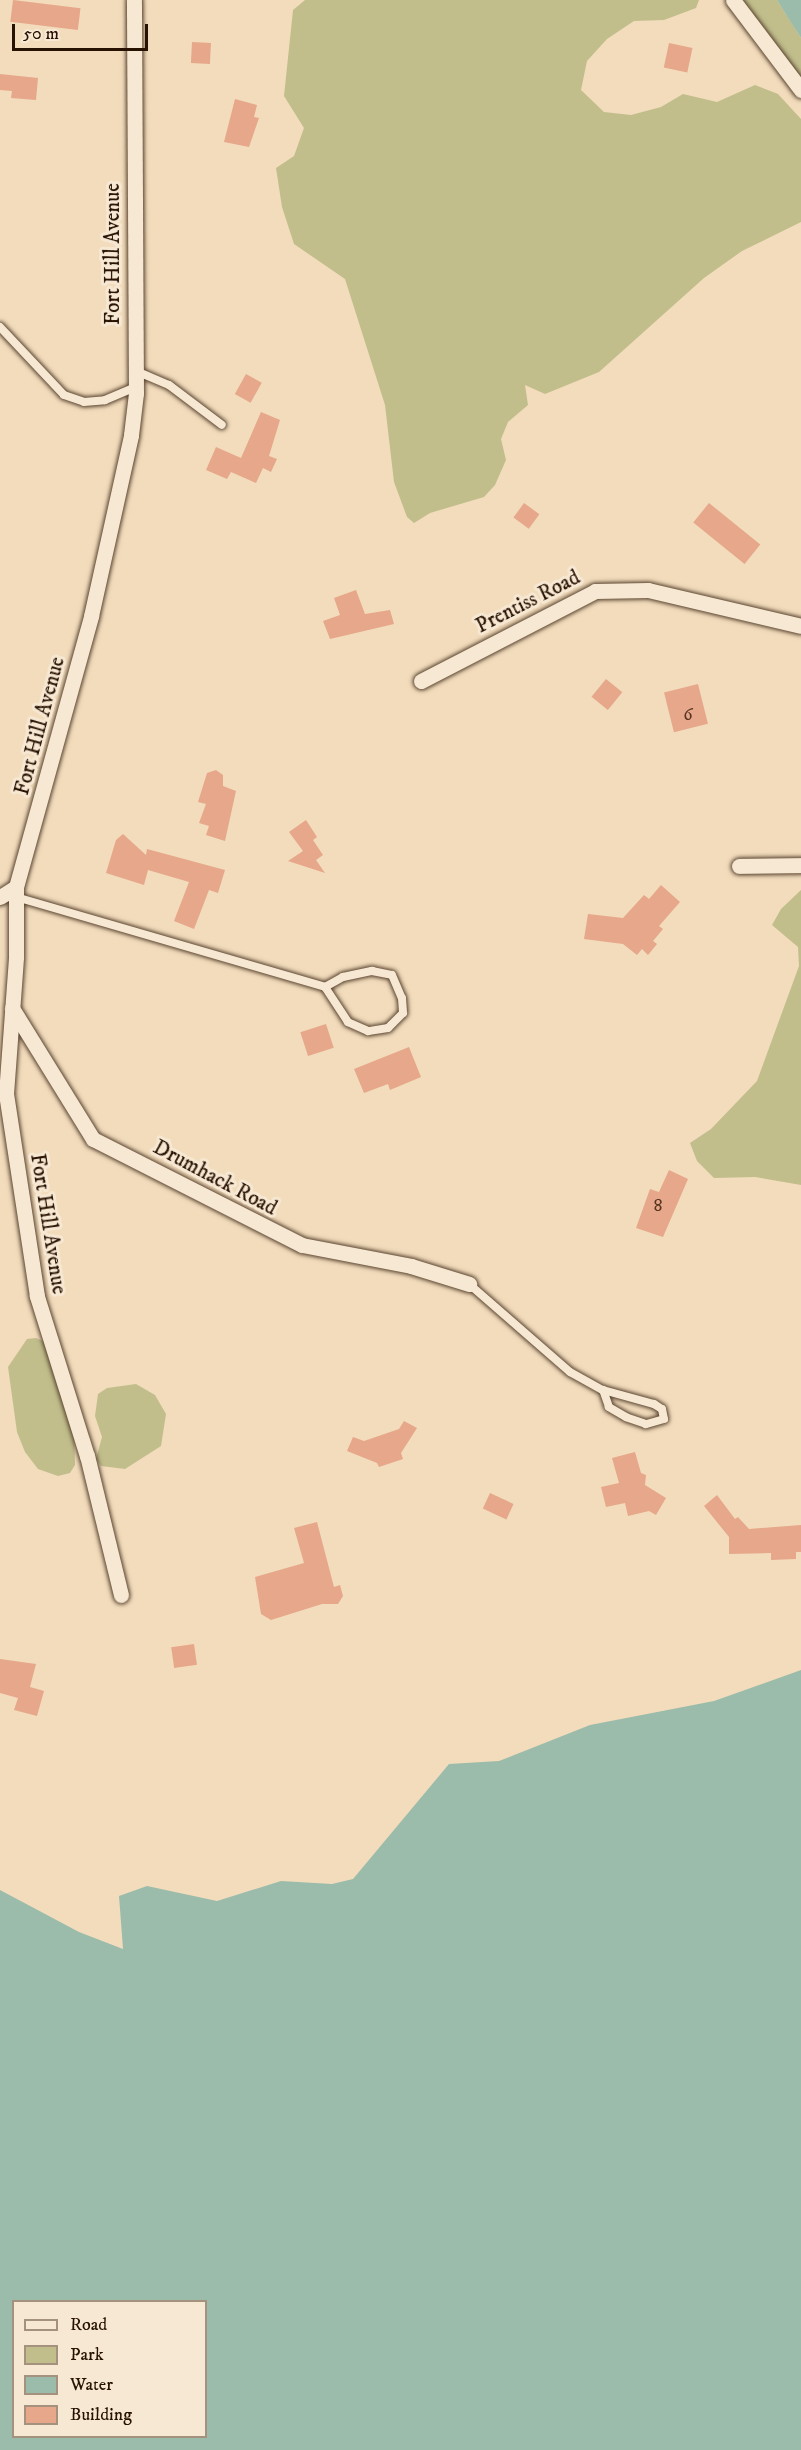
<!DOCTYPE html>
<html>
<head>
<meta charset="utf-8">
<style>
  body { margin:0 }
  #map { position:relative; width:801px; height:2450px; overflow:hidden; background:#f2dcbc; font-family:"IM FELL DW Pica",serif }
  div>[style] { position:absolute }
  .green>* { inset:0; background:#c1be8c }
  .water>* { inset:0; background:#9cbcab }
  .building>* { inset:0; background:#e6a78a; transform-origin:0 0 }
  .roads { filter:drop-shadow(0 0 2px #5a4430) drop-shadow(0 0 2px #5a4430) }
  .lane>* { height:8px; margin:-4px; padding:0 4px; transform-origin:4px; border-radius:4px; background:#f7e8d3 }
  .street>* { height:15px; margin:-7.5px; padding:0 7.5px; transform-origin:7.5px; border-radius:7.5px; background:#f7e8d3 }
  span { translate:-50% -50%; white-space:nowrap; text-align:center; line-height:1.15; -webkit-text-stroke:6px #f7e8d3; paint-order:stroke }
  .number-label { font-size:18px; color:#573623 }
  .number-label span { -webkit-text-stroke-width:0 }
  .street-label { font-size:21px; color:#271101 }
  .legend { position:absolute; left:12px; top:2300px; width:195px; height:138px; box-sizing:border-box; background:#f7e8d3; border:2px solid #a4927f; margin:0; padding:8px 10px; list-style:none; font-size:18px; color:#271101 }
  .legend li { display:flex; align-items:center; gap:12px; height:30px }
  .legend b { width:30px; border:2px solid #a4927f }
  .scale { position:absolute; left:12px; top:24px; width:136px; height:27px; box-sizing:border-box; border:3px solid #271101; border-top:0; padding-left:8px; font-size:18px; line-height:21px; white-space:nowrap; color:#271101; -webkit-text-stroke:4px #f7e8d3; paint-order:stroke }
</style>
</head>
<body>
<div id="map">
  <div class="green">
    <div style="clip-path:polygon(305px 0,699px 0,696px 8px,664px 20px,634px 21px,607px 39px,587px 61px,581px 90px,604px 112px,631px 115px,661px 107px,683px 94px,717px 102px,755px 85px,778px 94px,801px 119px,801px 222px,742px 251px,704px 278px,599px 372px,545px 394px,525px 385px,528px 405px,508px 422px,501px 439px,506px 460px,495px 485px,484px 497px,430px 513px,414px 523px,407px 517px,394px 482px,385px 405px,345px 279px,294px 244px,282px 207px,276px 168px,294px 156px,304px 128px,284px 96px,293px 10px)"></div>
    <div style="clip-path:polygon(733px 0,777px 0,801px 38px,801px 88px)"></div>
    <div style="clip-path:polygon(801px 890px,801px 1185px,755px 1177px,714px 1178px,697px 1161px,690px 1143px,711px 1129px,757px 1081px,799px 966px,798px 947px,772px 925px,781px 909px)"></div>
    <div style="clip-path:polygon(36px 1338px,47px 1343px,74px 1432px,75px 1465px,70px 1473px,58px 1476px,38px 1469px,25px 1452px,17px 1432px,8px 1367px,27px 1339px)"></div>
    <div style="clip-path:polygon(136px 1384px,155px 1395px,166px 1414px,161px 1446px,125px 1469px,101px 1466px,96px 1459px,102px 1437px,95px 1416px,98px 1394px,107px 1388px)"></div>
  </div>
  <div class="water">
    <div style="clip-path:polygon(777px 0,801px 0,801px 38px,790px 21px)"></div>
    <div style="clip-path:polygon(evenodd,801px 1670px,801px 2450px,0 2450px,0 1890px,79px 1932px,123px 1949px,119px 1896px,147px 1886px,217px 1901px,281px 1881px,332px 1884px,353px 1879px,449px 1764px,499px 1761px,590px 1725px,714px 1701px,801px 1670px,14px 2302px,206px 2302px,206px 2436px,14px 2436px,14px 2302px)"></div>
  </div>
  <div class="building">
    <div style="left:13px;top:0;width:68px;height:22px;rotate:7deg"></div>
    <div style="left:192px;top:42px;width:19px;height:21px;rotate:3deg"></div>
    <div style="left:669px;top:43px;width:24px;height:25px;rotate:12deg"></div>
    <div style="clip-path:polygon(0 74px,38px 78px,36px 100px,11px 98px,12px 91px,0 90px)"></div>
    <div style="clip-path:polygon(235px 99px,257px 105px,254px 117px,259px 118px,249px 147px,224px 142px)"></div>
    <div style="left:246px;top:374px;width:18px;height:23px;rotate:29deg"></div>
    <div style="clip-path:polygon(261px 412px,280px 420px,269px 456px,277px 459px,271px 472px,263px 468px,256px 483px,231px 472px,227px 479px,206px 470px,216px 447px,241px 458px)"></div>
    <div style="left:524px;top:503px;width:19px;height:18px;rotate:36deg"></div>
    <div style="left:709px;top:503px;width:66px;height:25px;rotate:39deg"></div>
    <div style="clip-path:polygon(356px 590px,365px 614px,390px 610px,394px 624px,330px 639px,323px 621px,340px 615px,334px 598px)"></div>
    <div style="left:606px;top:679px;width:21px;height:23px;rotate:39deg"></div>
    <div style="left:698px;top:684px;width:41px;height:35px;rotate:76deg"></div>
    <div style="clip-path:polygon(216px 770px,223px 775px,223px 786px,236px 791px,225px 841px,206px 835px,209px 826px,199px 823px,206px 804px,198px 802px,207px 773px)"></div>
    <div style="clip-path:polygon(306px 820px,317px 837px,313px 840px,323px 855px,316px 860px,325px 873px,288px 861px,303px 851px,289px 832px)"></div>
    <div style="clip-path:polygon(123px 834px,146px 855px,147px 849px,225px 870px,218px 893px,209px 890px,194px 929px,174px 921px,189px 882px,148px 870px,144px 885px,106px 873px,116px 840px)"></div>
    <div style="clip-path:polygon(661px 885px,680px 902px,659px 926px,663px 929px,653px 941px,657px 944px,648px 955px,642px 949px,637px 955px,623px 944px,584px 939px,588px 914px,623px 918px,644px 895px,649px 899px)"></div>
    <div style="left:326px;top:1024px;width:25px;height:27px;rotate:72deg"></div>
    <div style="clip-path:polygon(409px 1047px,421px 1077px,390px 1090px,388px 1084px,364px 1093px,354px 1069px)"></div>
    <div style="clip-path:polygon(669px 1170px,688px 1179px,663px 1237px,636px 1228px,650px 1189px,659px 1192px)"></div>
    <div style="clip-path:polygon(404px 1421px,417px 1428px,401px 1453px,403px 1459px,379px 1467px,377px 1463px,347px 1451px,353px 1437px,364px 1441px,399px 1429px)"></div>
    <div style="clip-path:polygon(635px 1452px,641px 1473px,646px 1475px,645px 1485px,666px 1498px,656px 1515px,649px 1511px,628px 1516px,625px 1503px,606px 1507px,601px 1487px,619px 1483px,612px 1458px)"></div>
    <div style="left:490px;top:1493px;width:26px;height:17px;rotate:25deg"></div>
    <div style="clip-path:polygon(717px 1495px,735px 1519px,738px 1517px,749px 1529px,801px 1525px,801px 1552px,796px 1552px,796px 1559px,771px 1560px,771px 1553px,729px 1554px,729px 1537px,704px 1506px)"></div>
    <div style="clip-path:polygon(317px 1522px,334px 1587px,340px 1585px,343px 1596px,338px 1604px,322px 1604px,271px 1620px,261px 1614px,255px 1577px,304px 1563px,294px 1528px)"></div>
    <div style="left:194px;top:1644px;width:21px;height:23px;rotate:82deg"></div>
    <div style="clip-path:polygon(0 1659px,36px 1664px,30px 1687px,44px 1691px,37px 1716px,14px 1710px,18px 1698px,0 1693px)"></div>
  </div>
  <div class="roads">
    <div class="lane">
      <div style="left:0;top:327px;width:93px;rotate:46.7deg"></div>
      <div style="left:64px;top:395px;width:21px;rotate:19deg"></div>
      <div style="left:84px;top:402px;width:21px;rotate:-5deg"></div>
      <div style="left:105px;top:400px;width:34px;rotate:-23deg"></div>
      <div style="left:136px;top:371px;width:36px;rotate:23deg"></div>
      <div style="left:169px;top:385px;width:66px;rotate:37deg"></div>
      <div style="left:16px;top:897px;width:322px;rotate:16.2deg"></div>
      <div style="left:325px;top:987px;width:21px;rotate:-29deg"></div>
      <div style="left:343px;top:977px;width:30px;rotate:-12deg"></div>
      <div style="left:372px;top:971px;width:20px;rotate:11deg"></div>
      <div style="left:392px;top:975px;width:25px;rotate:67deg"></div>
      <div style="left:402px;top:998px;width:15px;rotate:86deg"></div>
      <div style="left:403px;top:1013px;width:21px;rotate:135deg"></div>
      <div style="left:388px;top:1028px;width:20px;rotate:171deg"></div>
      <div style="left:368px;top:1031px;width:22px;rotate:-156deg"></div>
      <div style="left:348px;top:1022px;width:42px;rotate:-123.3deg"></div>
      <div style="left:469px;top:1284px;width:134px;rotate:41.1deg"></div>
      <div style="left:570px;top:1372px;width:38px;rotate:29deg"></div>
      <div style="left:603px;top:1390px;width:53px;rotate:15.4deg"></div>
      <div style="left:654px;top:1404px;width:9px;rotate:32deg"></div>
      <div style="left:662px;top:1409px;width:10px;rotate:79deg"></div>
      <div style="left:664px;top:1419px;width:19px;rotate:164deg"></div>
      <div style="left:646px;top:1424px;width:21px;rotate:-161deg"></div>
      <div style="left:626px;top:1417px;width:20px;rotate:-150deg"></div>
      <div style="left:609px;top:1407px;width:18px;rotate:-109deg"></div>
    </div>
    <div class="street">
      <div style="left:733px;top:0;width:113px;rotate:52.9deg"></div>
      <div style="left:421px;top:681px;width:196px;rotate:-27.3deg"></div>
      <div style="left:595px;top:591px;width:53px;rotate:-1.1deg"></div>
      <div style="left:648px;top:590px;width:157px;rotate:13.2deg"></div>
      <div style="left:739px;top:866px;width:62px;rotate:-0.9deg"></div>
      <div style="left:0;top:897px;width:19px;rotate:-32deg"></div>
      <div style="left:12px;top:1008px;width:154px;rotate:58.3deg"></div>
      <div style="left:93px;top:1139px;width:234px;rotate:26.9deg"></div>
      <div style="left:302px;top:1245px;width:111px;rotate:10.9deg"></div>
      <div style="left:411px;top:1266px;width:61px;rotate:17.2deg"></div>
      <div style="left:121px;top:1595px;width:143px;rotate:-103.7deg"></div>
      <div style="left:87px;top:1456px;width:168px;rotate:-107.4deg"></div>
      <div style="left:37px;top:1296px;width:204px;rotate:-98.7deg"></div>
      <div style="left:6px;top:1094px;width:137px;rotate:-85.8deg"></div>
      <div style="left:16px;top:957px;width:70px;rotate:-90deg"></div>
      <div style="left:16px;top:887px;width:281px;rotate:-74.5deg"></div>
      <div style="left:91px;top:616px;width:185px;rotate:-77.5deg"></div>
      <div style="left:131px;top:435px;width:42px;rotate:-83.2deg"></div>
      <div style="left:136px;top:393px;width:393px;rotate:-90.3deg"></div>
    </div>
  </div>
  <div class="number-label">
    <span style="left:688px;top:715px">6</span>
    <span style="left:658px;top:1206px">8</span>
  </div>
  <div class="street-label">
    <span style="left:113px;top:254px;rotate:-90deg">Fort Hill Avenue</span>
    <span style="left:528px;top:602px;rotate:-27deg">Prentiss Road</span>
    <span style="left:40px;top:726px;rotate:-75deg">Fort Hill Avenue</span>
    <span style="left:215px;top:1178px;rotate:28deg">Drumhack Road</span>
    <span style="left:48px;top:1224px;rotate:81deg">Fort Hill Avenue</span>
  </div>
  <ul class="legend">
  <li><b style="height:8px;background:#f7e8d3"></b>Road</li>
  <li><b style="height:16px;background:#c1be8c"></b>Park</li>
  <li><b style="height:16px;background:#9cbcab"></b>Water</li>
  <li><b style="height:16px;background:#e6a78a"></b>Building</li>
  </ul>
  <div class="scale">50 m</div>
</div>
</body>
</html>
